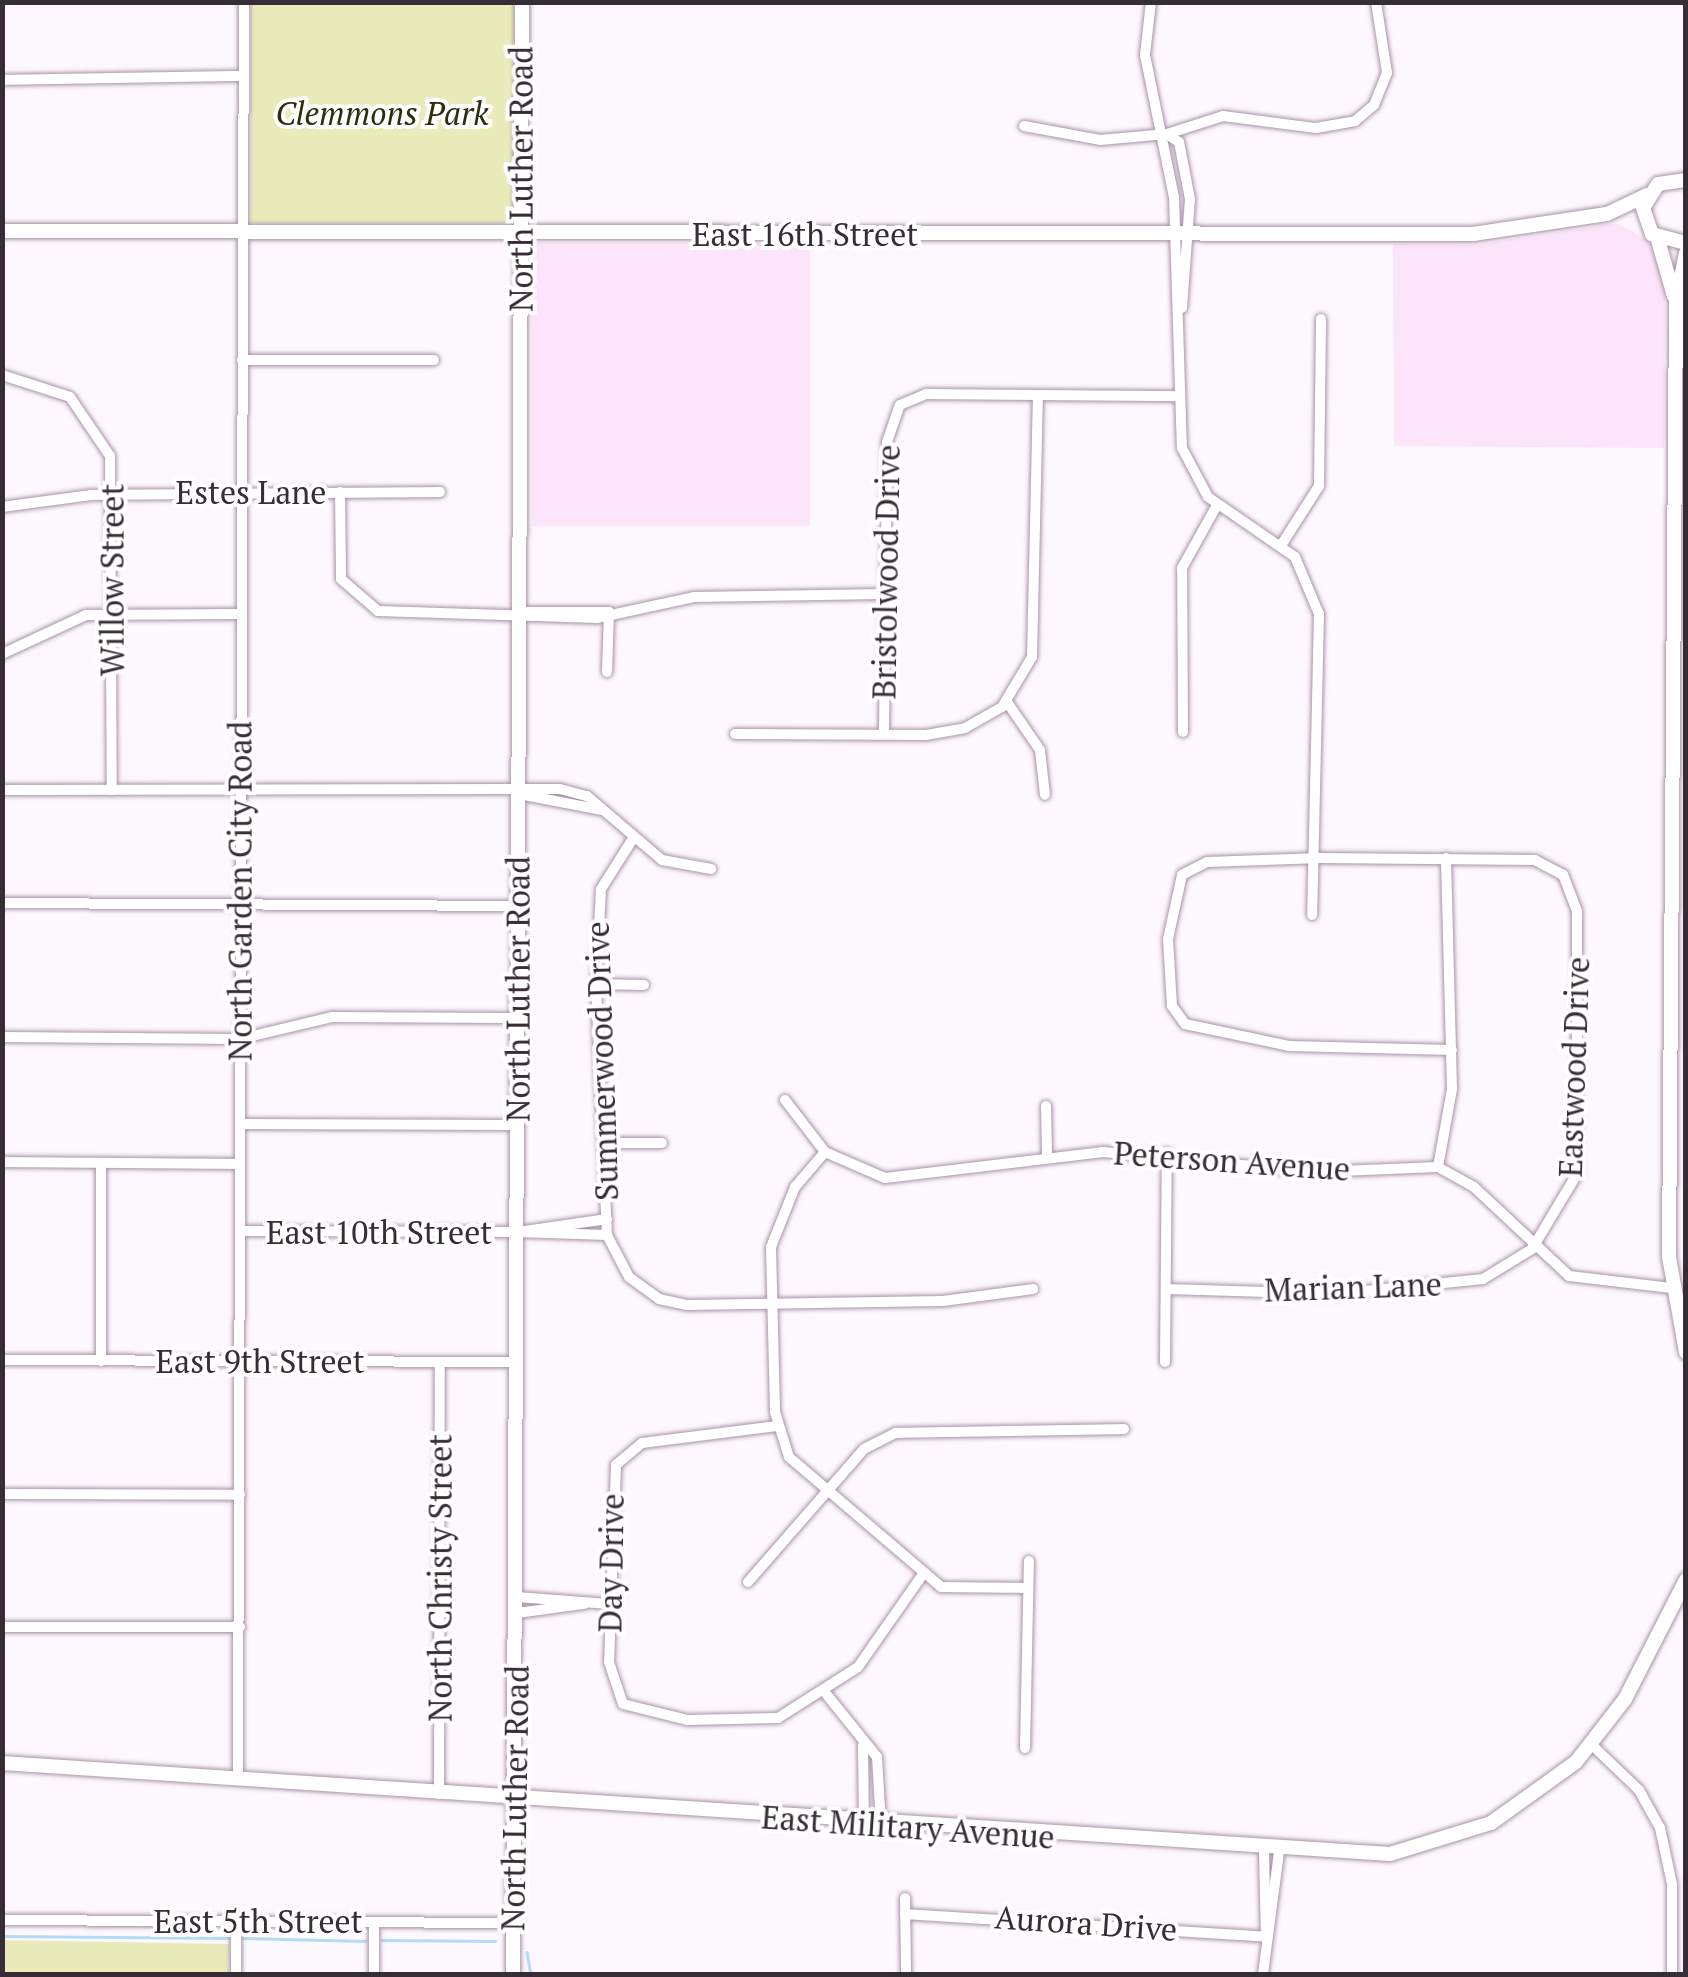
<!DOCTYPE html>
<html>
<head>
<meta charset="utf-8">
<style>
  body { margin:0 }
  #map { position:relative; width:1688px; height:1977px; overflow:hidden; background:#fdf8fd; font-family:"PT Serif",serif }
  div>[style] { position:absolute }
  .built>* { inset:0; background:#fce5fb; transform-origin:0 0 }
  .green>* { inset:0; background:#e9ecba; transform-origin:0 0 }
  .stream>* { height:2.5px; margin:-1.25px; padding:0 1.25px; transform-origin:1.25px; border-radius:1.25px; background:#b5daf6 }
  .roads { filter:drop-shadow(0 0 2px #a893a7) drop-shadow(0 0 2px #a893a7) }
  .street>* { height:10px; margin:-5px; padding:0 5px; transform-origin:5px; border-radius:5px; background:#fff }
  .secondary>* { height:14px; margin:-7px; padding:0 7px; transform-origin:7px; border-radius:7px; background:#fff }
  span { translate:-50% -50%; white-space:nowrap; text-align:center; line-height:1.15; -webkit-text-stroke:8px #fff; paint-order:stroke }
  .park-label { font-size:32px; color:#2b2d0d; font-style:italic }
  .street-label { font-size:32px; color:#362d36 }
  .frame { position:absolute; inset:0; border:5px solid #362d36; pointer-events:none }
</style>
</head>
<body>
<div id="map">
  <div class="built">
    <div style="clip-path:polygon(1617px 223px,1648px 240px,1665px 284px,1664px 448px,1394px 446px,1393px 244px,1474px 245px)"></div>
    <div style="left:810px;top:243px;width:283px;height:278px;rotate:90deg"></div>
  </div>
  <div class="green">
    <div style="left:251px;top:3px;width:263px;height:220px"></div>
    <div style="left:3px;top:1940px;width:226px;height:34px;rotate:1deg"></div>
  </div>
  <div class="stream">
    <div style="left:2px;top:1936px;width:227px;rotate:0.5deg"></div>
    <div style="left:243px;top:1938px;width:122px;rotate:1.4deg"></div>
    <div style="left:382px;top:1940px;width:113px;rotate:0.5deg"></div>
    <div style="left:527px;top:1952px;width:22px;rotate:80deg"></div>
  </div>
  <div class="roads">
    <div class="street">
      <div style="left:1151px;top:2px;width:53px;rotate:96.5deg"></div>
      <div style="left:1145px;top:55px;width:145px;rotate:78.5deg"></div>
      <div style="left:1174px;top:197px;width:251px;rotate:88.2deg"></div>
      <div style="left:1182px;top:448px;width:55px;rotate:62deg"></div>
      <div style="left:1208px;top:497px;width:106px;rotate:34.6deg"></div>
      <div style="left:1295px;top:557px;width:62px;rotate:67.2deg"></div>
      <div style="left:1319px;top:614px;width:301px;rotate:91.3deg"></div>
      <div style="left:2px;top:80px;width:241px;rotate:-1deg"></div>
      <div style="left:1024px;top:126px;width:77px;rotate:10.4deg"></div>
      <div style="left:1100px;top:140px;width:67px;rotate:-5.1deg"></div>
      <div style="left:1167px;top:134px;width:59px;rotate:-17.8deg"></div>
      <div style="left:1223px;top:116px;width:94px;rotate:7.4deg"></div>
      <div style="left:1316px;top:128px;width:40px;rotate:-10deg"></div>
      <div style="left:1355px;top:121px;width:25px;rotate:-40deg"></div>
      <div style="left:1374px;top:105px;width:35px;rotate:-68deg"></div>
      <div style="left:1387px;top:73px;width:72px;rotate:-98.8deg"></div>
      <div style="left:1167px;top:134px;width:14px;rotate:34deg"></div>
      <div style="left:1179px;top:142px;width:58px;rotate:79.1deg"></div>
      <div style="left:1190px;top:199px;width:109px;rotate:94.2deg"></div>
      <div style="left:242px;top:360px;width:192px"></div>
      <div style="left:2px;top:375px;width:71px;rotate:17.9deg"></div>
      <div style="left:70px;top:397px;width:71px;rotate:55.9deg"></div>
      <div style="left:110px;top:456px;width:334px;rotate:89.7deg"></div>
      <div style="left:340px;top:492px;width:87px;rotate:89.3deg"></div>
      <div style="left:341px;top:579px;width:49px;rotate:40.9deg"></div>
      <div style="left:378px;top:611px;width:219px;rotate:1.8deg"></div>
      <div style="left:597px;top:618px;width:99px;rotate:-12.2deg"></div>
      <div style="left:694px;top:597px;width:192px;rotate:-0.9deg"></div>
      <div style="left:2px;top:507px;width:90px;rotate:-7.7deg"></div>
      <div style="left:91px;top:495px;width:349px;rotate:-0.5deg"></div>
      <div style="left:1282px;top:544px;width:69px;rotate:-57.5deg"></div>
      <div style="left:1319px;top:486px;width:167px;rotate:-89.3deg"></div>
      <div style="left:520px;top:612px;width:89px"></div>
      <div style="left:2px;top:654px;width:93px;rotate:-24.9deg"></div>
      <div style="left:86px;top:615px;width:155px;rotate:-0.4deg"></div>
      <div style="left:607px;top:672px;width:60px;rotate:-88.1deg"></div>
      <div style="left:1007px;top:702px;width:58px;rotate:55.5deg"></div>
      <div style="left:1040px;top:750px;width:45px;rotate:83.7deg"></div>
      <div style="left:1183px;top:732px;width:164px;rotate:-90.3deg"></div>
      <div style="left:1182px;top:568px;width:72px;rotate:-60.9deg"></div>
      <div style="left:735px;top:734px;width:191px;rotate:0.3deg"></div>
      <div style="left:926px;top:735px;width:40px;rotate:-10deg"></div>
      <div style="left:965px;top:728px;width:43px;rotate:-29.6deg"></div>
      <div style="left:1002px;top:707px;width:58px;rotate:-59deg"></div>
      <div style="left:1032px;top:657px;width:262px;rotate:-88.7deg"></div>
      <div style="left:884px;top:734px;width:292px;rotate:-89.4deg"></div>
      <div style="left:887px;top:442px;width:39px;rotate:-71deg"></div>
      <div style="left:900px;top:405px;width:28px;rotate:-23deg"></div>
      <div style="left:926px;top:394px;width:254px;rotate:0.5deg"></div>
      <div style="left:2px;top:790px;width:558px;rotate:-0.1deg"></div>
      <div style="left:560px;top:789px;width:28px;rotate:15deg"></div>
      <div style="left:587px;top:796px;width:99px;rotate:40.5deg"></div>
      <div style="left:662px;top:860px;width:50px;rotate:10.4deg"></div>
      <div style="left:519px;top:794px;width:85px;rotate:10.9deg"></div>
      <div style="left:634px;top:837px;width:62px;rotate:122.4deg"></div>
      <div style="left:601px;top:889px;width:95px;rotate:93deg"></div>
      <div style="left:596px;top:984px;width:251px;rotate:87.5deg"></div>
      <div style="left:607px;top:1235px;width:47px;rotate:62.4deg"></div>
      <div style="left:629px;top:1277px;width:37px;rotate:36deg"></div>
      <div style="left:659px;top:1299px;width:29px;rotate:12deg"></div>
      <div style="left:687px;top:1305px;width:256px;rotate:-0.9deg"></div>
      <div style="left:943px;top:1301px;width:91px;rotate:-7.6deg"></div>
      <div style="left:2px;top:903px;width:517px;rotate:0.33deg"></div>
      <div style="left:596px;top:984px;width:48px;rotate:1.2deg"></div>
      <div style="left:2px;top:1037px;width:238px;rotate:0.5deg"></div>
      <div style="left:240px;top:1039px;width:95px;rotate:-13.4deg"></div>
      <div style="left:332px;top:1017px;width:186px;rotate:0.3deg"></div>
      <div style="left:785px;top:1100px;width:66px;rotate:52.4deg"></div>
      <div style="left:825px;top:1152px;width:65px;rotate:23.4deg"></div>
      <div style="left:885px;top:1178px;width:220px;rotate:-6.8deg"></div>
      <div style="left:1103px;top:1152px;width:213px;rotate:5.4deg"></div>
      <div style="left:1315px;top:1172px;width:123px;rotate:-2.3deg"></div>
      <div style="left:1438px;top:1167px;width:41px;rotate:29.1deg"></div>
      <div style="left:1474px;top:1187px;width:130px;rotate:43.1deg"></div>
      <div style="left:1569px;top:1276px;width:103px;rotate:6.7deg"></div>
      <div style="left:1046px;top:1106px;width:48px;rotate:88.8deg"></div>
      <div style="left:240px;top:1124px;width:278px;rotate:0.2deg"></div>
      <div style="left:608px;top:1143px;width:54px"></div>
      <div style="left:825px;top:1152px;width:46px;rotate:130.6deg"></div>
      <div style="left:795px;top:1187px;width:65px;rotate:111.8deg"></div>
      <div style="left:771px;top:1247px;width:165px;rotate:88.6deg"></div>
      <div style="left:775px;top:1412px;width:47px;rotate:72.7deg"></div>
      <div style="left:789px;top:1457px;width:200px;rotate:40.5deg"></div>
      <div style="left:941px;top:1587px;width:87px;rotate:0.7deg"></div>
      <div style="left:2px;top:1162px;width:238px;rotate:0.5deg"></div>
      <div style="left:101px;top:1163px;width:198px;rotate:90deg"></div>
      <div style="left:1438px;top:1167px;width:79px;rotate:-79.8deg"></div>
      <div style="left:1452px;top:1089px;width:231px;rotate:-91.5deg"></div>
      <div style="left:240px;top:1231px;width:278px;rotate:0.2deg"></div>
      <div style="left:518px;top:1232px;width:90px;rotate:-8.3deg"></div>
      <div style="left:518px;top:1232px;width:89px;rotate:1.9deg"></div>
      <div style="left:1166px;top:1289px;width:169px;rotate:1.7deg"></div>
      <div style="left:1335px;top:1294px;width:149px;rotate:-5.8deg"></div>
      <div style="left:1483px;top:1279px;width:57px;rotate:-31.5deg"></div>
      <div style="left:1532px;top:1249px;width:87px;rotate:-59deg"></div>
      <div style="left:1577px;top:1174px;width:263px;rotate:-90deg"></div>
      <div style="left:1577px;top:911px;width:39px;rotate:-111deg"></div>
      <div style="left:1563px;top:875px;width:32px;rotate:-152deg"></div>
      <div style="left:1535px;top:860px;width:215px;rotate:-179.5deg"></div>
      <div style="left:1320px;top:858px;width:113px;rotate:178deg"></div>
      <div style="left:1207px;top:862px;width:28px;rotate:153deg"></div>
      <div style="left:1182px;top:875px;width:66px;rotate:102.3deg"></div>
      <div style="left:1168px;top:939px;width:67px;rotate:86.6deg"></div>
      <div style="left:1172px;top:1006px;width:22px;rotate:54deg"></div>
      <div style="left:1185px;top:1024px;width:106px;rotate:11.9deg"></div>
      <div style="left:1289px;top:1046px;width:163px;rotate:1.4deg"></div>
      <div style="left:2px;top:1360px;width:515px;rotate:0.22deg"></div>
      <div style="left:1165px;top:1362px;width:209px;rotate:-89.5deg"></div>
      <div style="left:777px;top:1426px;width:136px;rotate:172.8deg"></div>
      <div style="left:642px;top:1443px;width:34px;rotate:140deg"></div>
      <div style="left:616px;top:1465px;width:197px;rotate:92deg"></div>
      <div style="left:609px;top:1662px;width:44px;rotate:71.6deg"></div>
      <div style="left:623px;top:1704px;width:66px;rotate:14deg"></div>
      <div style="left:687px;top:1720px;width:91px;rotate:-1.3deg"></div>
      <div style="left:778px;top:1718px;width:95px;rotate:-32.5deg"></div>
      <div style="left:858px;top:1667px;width:113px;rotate:-55deg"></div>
      <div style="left:2px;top:1494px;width:238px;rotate:0.2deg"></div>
      <div style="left:748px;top:1582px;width:176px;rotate:-48.9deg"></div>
      <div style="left:864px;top:1449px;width:36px;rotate:-27deg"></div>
      <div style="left:896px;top:1433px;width:228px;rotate:-1deg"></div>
      <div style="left:517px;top:1597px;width:92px;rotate:4.4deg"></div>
      <div style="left:517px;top:1613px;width:68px;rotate:-7.7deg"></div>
      <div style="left:2px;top:1627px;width:238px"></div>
      <div style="left:827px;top:1695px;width:80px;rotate:51.1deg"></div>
      <div style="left:877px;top:1757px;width:67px;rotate:86.6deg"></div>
      <div style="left:863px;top:1745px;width:78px;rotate:89.3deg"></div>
      <div style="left:1592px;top:1745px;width:65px;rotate:43.8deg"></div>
      <div style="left:1639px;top:1790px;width:43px;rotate:61.1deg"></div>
      <div style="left:1660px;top:1828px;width:57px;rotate:77.9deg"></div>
      <div style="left:1672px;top:1884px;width:90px;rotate:90deg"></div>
      <div style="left:1025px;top:1748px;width:187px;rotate:-88.8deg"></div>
      <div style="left:238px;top:1779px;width:1777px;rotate:-89.81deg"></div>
      <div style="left:439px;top:1794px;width:432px;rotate:-89.9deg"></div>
      <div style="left:1264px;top:1851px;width:85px;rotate:88.7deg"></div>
      <div style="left:905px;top:1898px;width:76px;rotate:89.2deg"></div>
      <div style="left:905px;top:1914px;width:362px;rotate:3.6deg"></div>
      <div style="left:2px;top:1920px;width:512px;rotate:0.34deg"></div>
      <div style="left:236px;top:1921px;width:53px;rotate:90deg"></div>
      <div style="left:374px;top:1974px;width:52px;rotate:-90deg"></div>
      <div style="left:1263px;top:1974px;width:122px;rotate:-82.5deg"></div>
    </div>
    <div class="secondary">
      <div style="left:1686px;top:180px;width:28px;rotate:172deg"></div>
      <div style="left:1658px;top:184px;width:28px;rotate:122deg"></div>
      <div style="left:1643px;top:208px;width:28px;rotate:71deg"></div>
      <div style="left:1652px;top:234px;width:35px;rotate:15deg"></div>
      <div style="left:2px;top:231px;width:1471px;rotate:0.12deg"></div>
      <div style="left:1473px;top:234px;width:135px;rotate:-8.5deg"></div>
      <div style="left:1607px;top:214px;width:44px;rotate:-25.4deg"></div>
      <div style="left:1658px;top:240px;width:58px;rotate:74.1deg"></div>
      <div style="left:1686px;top:253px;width:50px;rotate:101.5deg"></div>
      <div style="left:1676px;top:302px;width:955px;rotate:90.42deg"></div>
      <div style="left:1669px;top:1257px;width:97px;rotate:79.9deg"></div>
      <div style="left:2px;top:1763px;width:1391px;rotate:3.75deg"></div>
      <div style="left:1390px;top:1854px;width:106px;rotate:-17.1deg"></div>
      <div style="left:1491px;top:1823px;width:105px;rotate:-35.7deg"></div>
      <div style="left:1576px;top:1762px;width:80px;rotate:-52.1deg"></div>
      <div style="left:1625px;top:1699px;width:134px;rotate:-62.9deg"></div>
      <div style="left:513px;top:1974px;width:1972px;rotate:-89.74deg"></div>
    </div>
  </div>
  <div class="park-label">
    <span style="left:382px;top:113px">Clemmons Park</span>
  </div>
  <div class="street-label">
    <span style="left:521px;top:179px;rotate:-90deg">North Luther Road</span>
    <span style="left:805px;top:234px">East 16th Street</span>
    <span style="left:251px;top:492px">Estes Lane</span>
    <span style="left:886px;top:572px;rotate:-89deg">Bristolwood Drive</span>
    <span style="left:112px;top:580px;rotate:-90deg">Willow Street</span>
    <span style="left:240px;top:891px;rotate:-90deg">North Garden City Road</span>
    <span style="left:518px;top:989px;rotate:-90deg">North Luther Road</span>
    <span style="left:602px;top:1061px;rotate:-92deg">Summerwood Drive</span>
    <span style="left:1574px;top:1067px;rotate:-88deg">Eastwood Drive</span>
    <span style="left:1232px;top:1161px;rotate:4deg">Peterson Avenue</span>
    <span style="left:379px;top:1232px">East 10th Street</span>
    <span style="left:1353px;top:1287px;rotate:-2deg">Marian Lane</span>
    <span style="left:260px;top:1361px">East 9th Street</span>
    <span style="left:611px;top:1563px;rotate:-89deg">Day Drive</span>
    <span style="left:440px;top:1578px;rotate:-90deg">North Christy Street</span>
    <span style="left:515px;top:1798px;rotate:-89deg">North Luther Road</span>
    <span style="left:908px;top:1827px;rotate:4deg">East Military Avenue</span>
    <span style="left:258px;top:1921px">East 5th Street</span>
    <span style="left:1086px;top:1923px;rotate:4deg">Aurora Drive</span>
  </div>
  <div class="frame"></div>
</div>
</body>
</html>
